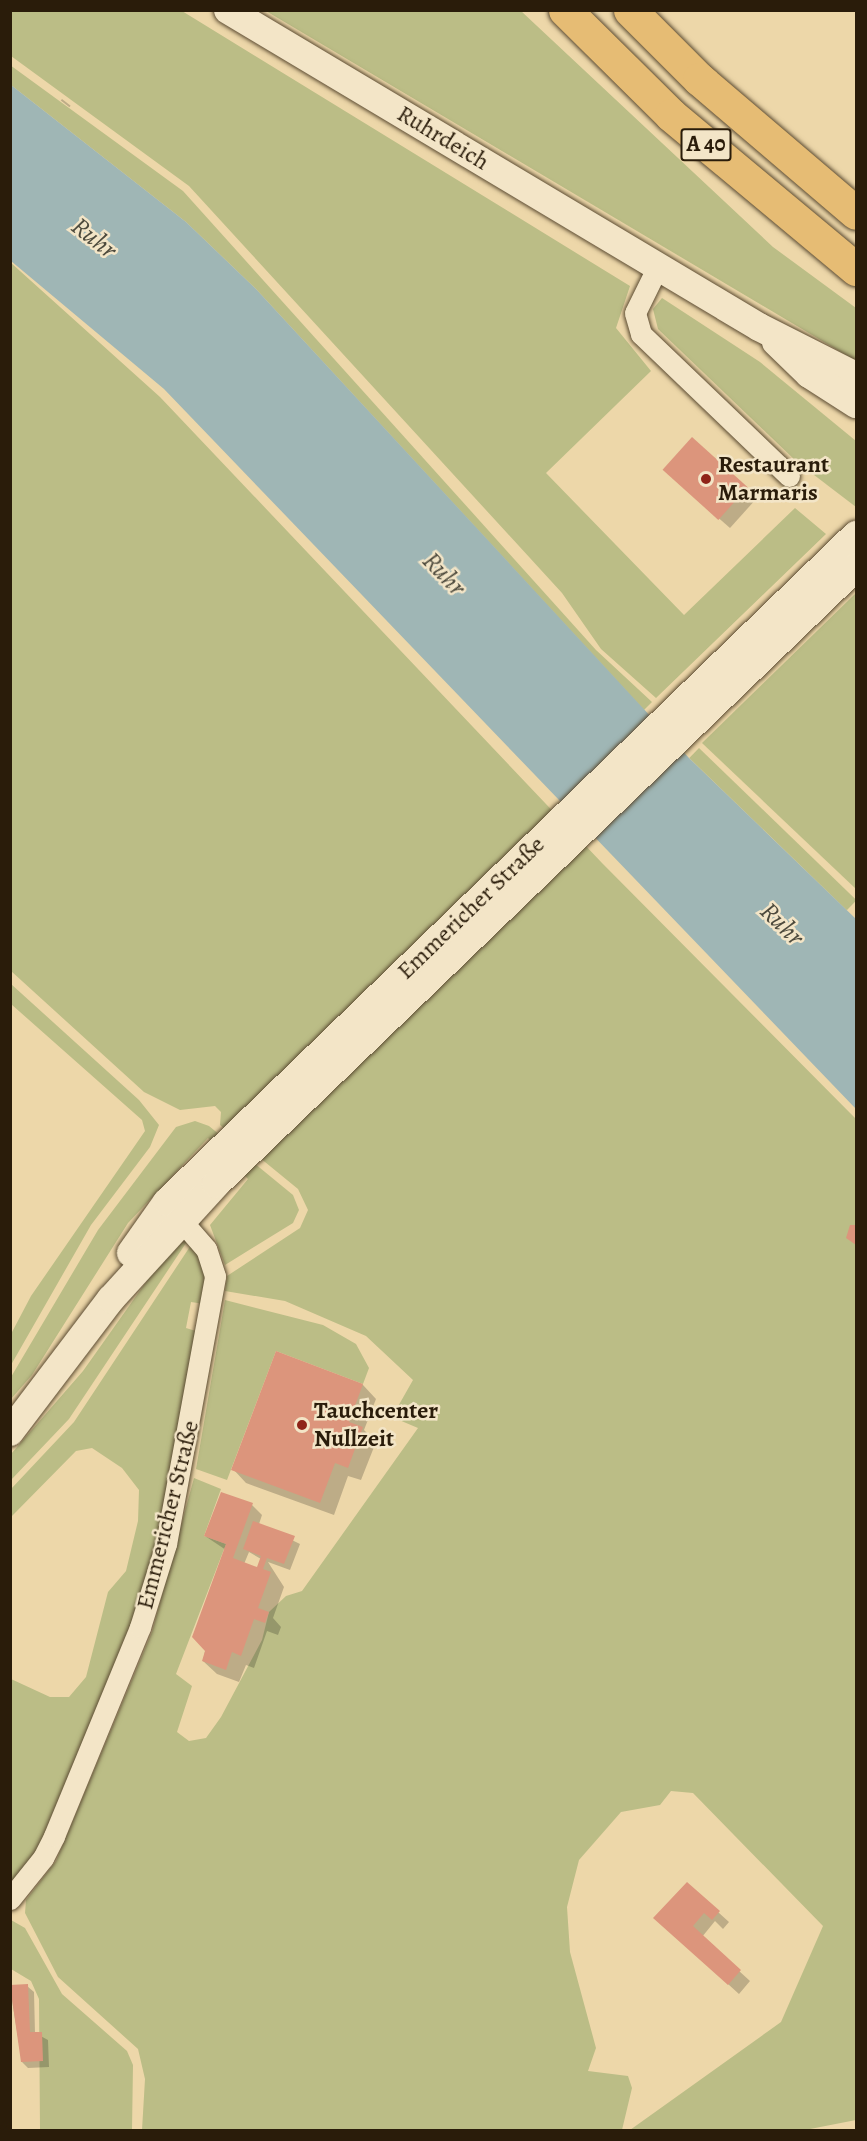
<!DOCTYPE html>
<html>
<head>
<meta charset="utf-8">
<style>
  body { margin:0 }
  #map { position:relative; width:867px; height:2141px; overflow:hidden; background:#edd7a9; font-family:Alegreya,serif }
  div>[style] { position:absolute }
  .green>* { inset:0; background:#bbbd86; transform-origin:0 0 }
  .water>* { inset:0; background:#9fb6b5 }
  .shadow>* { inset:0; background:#0003; transform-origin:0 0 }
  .building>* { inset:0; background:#dc957c; transform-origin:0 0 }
  .roads { filter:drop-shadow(0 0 2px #5b4b32) drop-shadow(0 0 2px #5b4b32) }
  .minor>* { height:21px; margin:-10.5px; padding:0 10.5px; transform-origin:10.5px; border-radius:10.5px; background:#f3e5c7 }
  .secondary>* { height:28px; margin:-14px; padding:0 14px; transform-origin:14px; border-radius:14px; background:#f3e5c7 }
  .motorway>* { height:33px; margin:-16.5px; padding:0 16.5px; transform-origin:16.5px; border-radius:16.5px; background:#e6bc74 }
  .dots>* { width:16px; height:16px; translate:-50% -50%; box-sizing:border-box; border:3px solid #f3e5c7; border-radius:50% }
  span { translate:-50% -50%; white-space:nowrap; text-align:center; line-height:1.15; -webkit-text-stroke:5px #f3e5c7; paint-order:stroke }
  .shield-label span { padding:2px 4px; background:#f3e5c7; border:2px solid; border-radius:4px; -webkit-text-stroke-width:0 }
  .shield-label { font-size:22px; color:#2a1c0a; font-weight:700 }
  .street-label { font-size:24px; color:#2a1c0a }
  .poi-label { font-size:24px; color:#2a1c0a; font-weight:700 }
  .left { translate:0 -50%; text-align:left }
  .water-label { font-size:26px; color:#4d4a3d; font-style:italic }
  .frame { position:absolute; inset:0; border:12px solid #2a1c0a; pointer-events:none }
</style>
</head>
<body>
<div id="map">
  <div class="green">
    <div style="clip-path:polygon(10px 11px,182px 11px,630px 286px,616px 328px,651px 371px,546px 473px,684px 615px,795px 508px,826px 534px,656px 698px,601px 649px,562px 593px,189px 186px,11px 56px)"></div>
    <div style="clip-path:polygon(266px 11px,521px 11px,773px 247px,856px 308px,856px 361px)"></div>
    <div style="clip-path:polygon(10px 65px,183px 191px,596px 650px,652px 702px,644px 710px,256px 289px,186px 222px,11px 85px)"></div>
    <div style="clip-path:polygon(10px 262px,160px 397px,602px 863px,856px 1119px,856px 2120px,805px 2130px,630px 2130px,781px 2022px,823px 1926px,693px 1793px,671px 1791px,660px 1805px,621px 1812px,579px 1860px,567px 1907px,570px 1952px,596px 2048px,588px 2071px,628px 2076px,632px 2088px,622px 2130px,142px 2130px,145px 2079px,138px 2049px,58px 1977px,25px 1913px,26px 1900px,56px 1861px,152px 1632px,194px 1478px,221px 1489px,204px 1536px,226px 1544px,176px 1674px,192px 1686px,177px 1732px,189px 1741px,206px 1738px,221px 1717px,262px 1640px,269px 1612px,286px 1596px,302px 1591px,418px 1428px,392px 1417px,413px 1380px,366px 1336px,285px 1301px,225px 1291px,227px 1276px,300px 1228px,308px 1210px,298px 1189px,220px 1125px,221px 1112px,215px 1106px,180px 1110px,144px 1092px,11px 971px)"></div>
    <div style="clip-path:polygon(662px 298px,760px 362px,856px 441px,856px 507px,797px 462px,658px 329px,653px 309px)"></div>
    <div style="clip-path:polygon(856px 593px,856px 889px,702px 743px)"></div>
    <div style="left:699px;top:748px;width:219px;height:14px;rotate:44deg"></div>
    <div style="clip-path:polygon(11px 984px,139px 1100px,159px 1125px,150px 1147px,91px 1225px,11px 1365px,11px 1334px,31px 1296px,145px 1131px,142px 1120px,11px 1004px)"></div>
    <div style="clip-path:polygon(195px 1121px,209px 1126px,293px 1195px,299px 1210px,293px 1223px,225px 1265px,210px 1225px,248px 1179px,208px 1138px,128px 1223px,32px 1375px,11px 1399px,11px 1377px,98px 1230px,176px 1127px)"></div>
    <div style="clip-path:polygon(188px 1240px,69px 1419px,11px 1480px,11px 1454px,83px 1371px,173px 1244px)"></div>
    <div style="clip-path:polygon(193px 1242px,206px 1273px,204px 1304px,191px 1302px,186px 1328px,199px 1332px,177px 1467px,135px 1622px,36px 1853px,11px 1885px,11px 1679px,50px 1697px,69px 1697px,86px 1677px,108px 1592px,126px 1571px,138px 1521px,139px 1490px,122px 1468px,92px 1448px,76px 1451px,11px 1517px,11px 1489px,74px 1422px)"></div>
    <div style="clip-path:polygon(225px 1300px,323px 1325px,356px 1344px,369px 1368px,363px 1384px,276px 1351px,227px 1480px,196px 1469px)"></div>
    <div style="clip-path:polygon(11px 1920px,25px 1928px,62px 1994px,127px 2051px,133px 2065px,132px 2130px,40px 2130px,39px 1999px,31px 1981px,11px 1969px)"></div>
  </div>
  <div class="water">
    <div style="clip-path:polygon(11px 85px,186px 222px,256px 289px,689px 758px,856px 919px,856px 1109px,164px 389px,11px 261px)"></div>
  </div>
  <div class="shadow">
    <div style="left:62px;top:99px;width:11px;height:2px;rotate:38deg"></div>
    <div style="clip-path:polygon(675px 480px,747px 488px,757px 498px,730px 528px)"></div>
    <div style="clip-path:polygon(276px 1353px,363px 1385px,376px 1399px,364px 1430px,376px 1442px,361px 1480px,348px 1476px,334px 1515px,246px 1483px,233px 1469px)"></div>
    <div style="clip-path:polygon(evenodd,252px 1505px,262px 1515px,259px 1524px,300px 1544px,290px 1570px,268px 1562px,284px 1587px,273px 1618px,281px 1627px,278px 1635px,267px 1631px,254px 1668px,246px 1665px,239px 1682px,217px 1674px,203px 1661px,226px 1550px,205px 1536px,252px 1505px,249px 1552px,261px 1559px,258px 1569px,244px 1564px,249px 1552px)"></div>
    <div style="clip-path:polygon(687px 1884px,729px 1922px,723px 1929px,715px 1921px,702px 1937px,750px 1981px,739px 1994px,665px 1927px)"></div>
    <div style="clip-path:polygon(27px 1986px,34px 1992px,35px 2033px,48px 2040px,49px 2067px,28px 2068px,22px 2062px,10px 1988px)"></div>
  </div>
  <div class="building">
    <div style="left:692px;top:437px;width:75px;height:44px;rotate:42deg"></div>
    <div style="clip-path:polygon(850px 1225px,856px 1225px,856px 1245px,846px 1238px)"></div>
    <div style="clip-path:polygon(276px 1351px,363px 1384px,349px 1422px,363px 1427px,348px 1468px,335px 1463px,320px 1503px,231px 1470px)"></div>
    <div style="clip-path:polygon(221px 1492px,253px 1503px,233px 1558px,257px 1567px,261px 1556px,243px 1549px,253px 1521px,295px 1536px,284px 1564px,267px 1558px,263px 1569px,271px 1572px,258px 1608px,269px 1612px,265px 1623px,254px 1619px,241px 1656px,232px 1652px,226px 1670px,202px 1661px,205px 1651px,192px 1637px,226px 1544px,204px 1536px)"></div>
    <div style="clip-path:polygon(687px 1882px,720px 1911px,712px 1920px,704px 1913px,693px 1926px,741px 1970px,728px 1985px,653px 1918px)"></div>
    <div style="clip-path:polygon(28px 1984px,30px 2032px,42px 2032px,43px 2061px,21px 2062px,10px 1985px)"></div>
  </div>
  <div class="roads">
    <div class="minor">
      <div style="left:658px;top:266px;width:52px;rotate:116.1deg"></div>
      <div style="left:635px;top:313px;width:22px;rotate:74deg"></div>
      <div style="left:641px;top:334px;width:205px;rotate:43.8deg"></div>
      <div style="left:10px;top:1899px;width:53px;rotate:-51.2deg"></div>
      <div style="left:43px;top:1858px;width:25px;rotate:-63deg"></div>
      <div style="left:54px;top:1836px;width:226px;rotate:-67.6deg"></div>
      <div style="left:140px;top:1627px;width:87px;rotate:-72.6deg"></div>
      <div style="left:166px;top:1544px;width:272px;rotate:-79.6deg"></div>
      <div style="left:215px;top:1276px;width:28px;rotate:-108deg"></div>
      <div style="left:206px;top:1249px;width:38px;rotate:-131deg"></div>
    </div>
    <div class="secondary">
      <div style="left:228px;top:10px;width:618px;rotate:30.84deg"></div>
      <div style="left:759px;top:327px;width:109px;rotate:26.8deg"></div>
      <div style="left:776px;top:342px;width:46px;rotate:44.1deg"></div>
      <div style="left:809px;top:374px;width:56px;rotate:32.6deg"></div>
      <div style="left:131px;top:1253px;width:62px;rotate:-54.8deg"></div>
      <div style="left:167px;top:1202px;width:959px;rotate:-44.07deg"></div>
      <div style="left:10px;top:1432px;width:167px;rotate:-52.8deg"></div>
      <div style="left:111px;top:1299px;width:156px;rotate:-47.6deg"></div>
      <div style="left:216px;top:1184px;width:889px;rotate:-43.95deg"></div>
    </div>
    <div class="motorway">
      <div style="left:565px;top:10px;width:149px;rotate:44.7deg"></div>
      <div style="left:671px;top:115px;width:241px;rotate:39.8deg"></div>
      <div style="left:630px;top:10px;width:98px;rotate:45deg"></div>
      <div style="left:699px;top:79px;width:206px;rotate:40.5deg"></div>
    </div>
  </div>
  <div class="dots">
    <div style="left:706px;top:479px;background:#8f2418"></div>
    <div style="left:302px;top:1425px;background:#8f2418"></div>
  </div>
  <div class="shield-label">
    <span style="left:706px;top:145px">A 40</span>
  </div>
  <div class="street-label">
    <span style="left:443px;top:138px;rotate:31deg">Ruhrdeich</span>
    <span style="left:471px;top:908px;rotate:-44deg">Emmericher Straße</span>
    <span style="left:168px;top:1515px;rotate:-76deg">Emmericher Straße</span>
  </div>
  <div class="poi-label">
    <span class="left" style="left:718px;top:479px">Restaurant<br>Marmaris</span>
    <span class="left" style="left:314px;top:1425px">Tauchcenter<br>Nullzeit</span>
  </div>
  <div class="water-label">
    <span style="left:94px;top:238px;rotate:38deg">Ruhr</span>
    <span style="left:444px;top:574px;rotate:46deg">Ruhr</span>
    <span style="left:782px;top:924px;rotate:44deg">Ruhr</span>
  </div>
  <div class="frame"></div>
</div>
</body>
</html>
